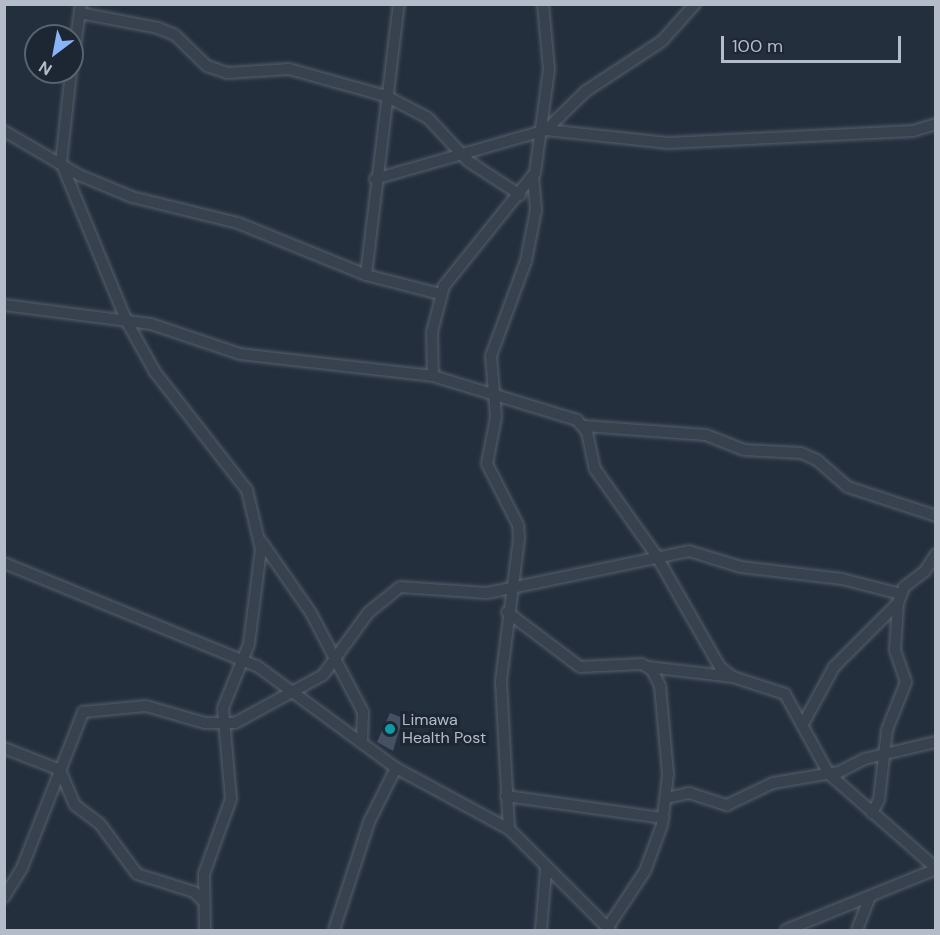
<!DOCTYPE html>
<html>
<head>
<meta charset="utf-8">
<style>
  body { margin:0 }
  #map { position:relative; width:940px; height:935px; overflow:hidden; background:#242f3e; font-family:"DM Sans",sans-serif }
  div>[style] { position:absolute }
  .building>* { inset:0; background:#455162 }
  .roads { filter:drop-shadow(0 0 2px #565f6c) drop-shadow(0 0 2px #565f6c) }
  .minor>* { height:10px; margin:-5px; padding:0 5px; transform-origin:5px; border-radius:5px; background:#38414e }
  .dots>* { width:16px; height:16px; translate:-50% -50%; box-sizing:border-box; border:3px solid #1d2633; border-radius:50% }
  span { translate:-50% -50%; white-space:nowrap; text-align:center; line-height:1.15; -webkit-text-stroke:6px #1d2633; paint-order:stroke }
  .poi-label { font-size:16px; color:#b4bcc9 }
  .left { translate:0 -50%; text-align:left }
  .frame { position:absolute; inset:0; border:6px solid #b4bcc9; pointer-events:none }
  .north { position:absolute; left:24px; top:24px; width:60px; height:60px; box-sizing:border-box; background:#1d2633; border:2px solid #59626f; border-radius:50%; rotate:212deg; font-size:16px; font-weight:700; line-height:24px; text-align:center; color:#b4bcc9 }
  .north::after { content:''; display:block; margin:auto; width:21px; height:27px; background:#8ab4f8; clip-path:polygon(50% 0,100% 100%,50% 72%,0 100%) }
  .scale { position:absolute; left:721px; top:36px; width:180px; height:27px; box-sizing:border-box; border:3px solid #b4bcc9; border-top:0; padding-left:8px; font-size:18px; line-height:21px; white-space:nowrap; color:#b4bcc9; -webkit-text-stroke:4px #1d2633; paint-order:stroke }
</style>
</head>
<body>
<div id="map">
  <div class="building">
    <div style="clip-path:polygon(390px 713px,403px 718px,393px 751px,377px 742px)"></div>
  </div>
  <div class="roads">
    <div class="minor">
      <div style="left:80px;top:13px;width:79px;rotate:10.9deg"></div>
      <div style="left:158px;top:28px;width:18px;rotate:22deg"></div>
      <div style="left:175px;top:35px;width:45px;rotate:44.1deg"></div>
      <div style="left:207px;top:66px;width:21px;rotate:19deg"></div>
      <div style="left:227px;top:73px;width:62px;rotate:-3.7deg"></div>
      <div style="left:289px;top:69px;width:101px;rotate:15.6deg"></div>
      <div style="left:386px;top:96px;width:47px;rotate:27.6deg"></div>
      <div style="left:428px;top:118px;width:59px;rotate:47.1deg"></div>
      <div style="left:468px;top:161px;width:62px;rotate:33.2deg"></div>
      <div style="left:72px;top:67px;width:64px;rotate:-81.9deg"></div>
      <div style="left:71px;top:72px;width:91px;rotate:96.3deg"></div>
      <div style="left:61px;top:162px;width:171px;rotate:67.6deg"></div>
      <div style="left:126px;top:320px;width:60px;rotate:60.9deg"></div>
      <div style="left:155px;top:372px;width:150px;rotate:52.1deg"></div>
      <div style="left:247px;top:490px;width:61px;rotate:76.7deg"></div>
      <div style="left:261px;top:549px;width:96px;rotate:97.2deg"></div>
      <div style="left:249px;top:644px;width:69px;rotate:112.1deg"></div>
      <div style="left:223px;top:708px;width:91px;rotate:85deg"></div>
      <div style="left:231px;top:799px;width:80px;rotate:109.8deg"></div>
      <div style="left:204px;top:874px;width:56px;rotate:89deg"></div>
      <div style="left:546px;top:130px;width:123px;rotate:6.1deg"></div>
      <div style="left:668px;top:143px;width:245px;rotate:-2.8deg"></div>
      <div style="left:913px;top:131px;width:24px;rotate:-17deg"></div>
      <div style="left:4px;top:131px;width:87px;rotate:30.4deg"></div>
      <div style="left:79px;top:175px;width:57px;rotate:22.5deg"></div>
      <div style="left:132px;top:197px;width:109px;rotate:13.8deg"></div>
      <div style="left:238px;top:223px;width:138px;rotate:22.1deg"></div>
      <div style="left:366px;top:275px;width:76px;rotate:14.4deg"></div>
      <div style="left:375px;top:179px;width:178px;rotate:-16deg"></div>
      <div style="left:546px;top:130px;width:56px;rotate:-44.3deg"></div>
      <div style="left:586px;top:91px;width:91px;rotate:-33.3deg"></div>
      <div style="left:662px;top:41px;width:50px;rotate:-48.3deg"></div>
      <div style="left:366px;top:275px;width:273px;rotate:-83.1deg"></div>
      <div style="left:4px;top:305px;width:148px;rotate:7.4deg"></div>
      <div style="left:151px;top:324px;width:94px;rotate:18.6deg"></div>
      <div style="left:240px;top:354px;width:194px;rotate:6.5deg"></div>
      <div style="left:433px;top:376px;width:151px;rotate:17deg"></div>
      <div style="left:577px;top:420px;width:16px;rotate:50deg"></div>
      <div style="left:587px;top:432px;width:38px;rotate:78deg"></div>
      <div style="left:595px;top:469px;width:105px;rotate:54.7deg"></div>
      <div style="left:656px;top:555px;width:129px;rotate:60.3deg"></div>
      <div style="left:720px;top:667px;width:16px;rotate:38deg"></div>
      <div style="left:733px;top:677px;width:55px;rotate:18.1deg"></div>
      <div style="left:785px;top:694px;width:91px;rotate:61.2deg"></div>
      <div style="left:829px;top:774px;width:142px;rotate:41.3deg"></div>
      <div style="left:433px;top:376px;width:44px;rotate:-91.3deg"></div>
      <div style="left:432px;top:332px;width:48px;rotate:-75.4deg"></div>
      <div style="left:444px;top:286px;width:145px;rotate:-51.2deg"></div>
      <div style="left:535px;top:173px;width:105px;rotate:-82.3deg"></div>
      <div style="left:549px;top:69px;width:65px;rotate:-95.3deg"></div>
      <div style="left:585px;top:426px;width:121px;rotate:4.3deg"></div>
      <div style="left:706px;top:435px;width:41px;rotate:21.5deg"></div>
      <div style="left:744px;top:450px;width:57px;rotate:3deg"></div>
      <div style="left:801px;top:453px;width:17px;rotate:24deg"></div>
      <div style="left:817px;top:460px;width:41px;rotate:41.1deg"></div>
      <div style="left:848px;top:487px;width:93px;rotate:18.2deg"></div>
      <div style="left:261px;top:541px;width:88px;rotate:55.2deg"></div>
      <div style="left:311px;top:613px;width:112px;rotate:62.3deg"></div>
      <div style="left:363px;top:712px;width:31px;rotate:92deg"></div>
      <div style="left:4px;top:563px;width:273px;rotate:22.2deg"></div>
      <div style="left:257px;top:666px;width:172px;rotate:36.3deg"></div>
      <div style="left:396px;top:768px;width:128px;rotate:28.4deg"></div>
      <div style="left:509px;top:829px;width:143px;rotate:45deg"></div>
      <div style="left:507px;top:612px;width:91px;rotate:37deg"></div>
      <div style="left:580px;top:667px;width:62px;rotate:-2.8deg"></div>
      <div style="left:642px;top:664px;width:12px;rotate:31deg"></div>
      <div style="left:652px;top:670px;width:18px;rotate:63deg"></div>
      <div style="left:660px;top:686px;width:88px;rotate:84.8deg"></div>
      <div style="left:668px;top:774px;width:51px;rotate:96.7deg"></div>
      <div style="left:662px;top:825px;width:49px;rotate:110.3deg"></div>
      <div style="left:645px;top:871px;width:71px;rotate:123.5deg"></div>
      <div style="left:648px;top:667px;width:86px;rotate:6.7deg"></div>
      <div style="left:803px;top:724px;width:65px;rotate:-61.5deg"></div>
      <div style="left:834px;top:667px;width:91px;rotate:-45deg"></div>
      <div style="left:4px;top:748px;width:60px;rotate:21.4deg"></div>
      <div style="left:60px;top:770px;width:38px;rotate:67deg"></div>
      <div style="left:75px;top:805px;width:31px;rotate:37deg"></div>
      <div style="left:100px;top:824px;width:62px;rotate:53.5deg"></div>
      <div style="left:137px;top:874px;width:60px;rotate:17.5deg"></div>
      <div style="left:194px;top:892px;width:11px;rotate:45deg"></div>
      <div style="left:506px;top:796px;width:159px;rotate:8deg"></div>
      <div style="left:667px;top:798px;width:23px;rotate:-13deg"></div>
      <div style="left:689px;top:793px;width:40px;rotate:18deg"></div>
      <div style="left:727px;top:805px;width:51px;rotate:-25.6deg"></div>
      <div style="left:773px;top:783px;width:67px;rotate:-9.5deg"></div>
      <div style="left:839px;top:772px;width:28px;rotate:-27deg"></div>
      <div style="left:864px;top:759px;width:74px;rotate:-13.3deg"></div>
      <div style="left:872px;top:813px;width:15px;rotate:-62deg"></div>
      <div style="left:879px;top:800px;width:70px;rotate:-83.5deg"></div>
      <div style="left:887px;top:730px;width:52px;rotate:-68.4deg"></div>
      <div style="left:906px;top:682px;width:34px;rotate:-109deg"></div>
      <div style="left:895px;top:650px;width:47px;rotate:-86.3deg"></div>
      <div style="left:898px;top:603px;width:17px;rotate:-69deg"></div>
      <div style="left:904px;top:587px;width:26px;rotate:-37deg"></div>
      <div style="left:925px;top:571px;width:20px;rotate:-57deg"></div>
      <div style="left:509px;top:829px;width:148px;rotate:-93.1deg"></div>
      <div style="left:501px;top:681px;width:144px;rotate:-82.8deg"></div>
      <div style="left:519px;top:538px;width:13px;rotate:-94deg"></div>
      <div style="left:518px;top:525px;width:68px;rotate:-116.9deg"></div>
      <div style="left:487px;top:464px;width:48px;rotate:-79.2deg"></div>
      <div style="left:496px;top:417px;width:61px;rotate:-94.7deg"></div>
      <div style="left:491px;top:356px;width:101px;rotate:-69.8deg"></div>
      <div style="left:526px;top:261px;width:52px;rotate:-78.9deg"></div>
      <div style="left:536px;top:210px;width:34px;rotate:-95deg"></div>
      <div style="left:4px;top:897px;width:34px;rotate:-58deg"></div>
      <div style="left:22px;top:868px;width:168px;rotate:-68.6deg"></div>
      <div style="left:83px;top:712px;width:63px;rotate:-5.4deg"></div>
      <div style="left:146px;top:706px;width:61px;rotate:16.1deg"></div>
      <div style="left:205px;top:723px;width:30px"></div>
      <div style="left:235px;top:723px;width:100px;rotate:-28.6deg"></div>
      <div style="left:323px;top:675px;width:77px;rotate:-54deg"></div>
      <div style="left:368px;top:613px;width:41px;rotate:-39.1deg"></div>
      <div style="left:400px;top:587px;width:87px;rotate:3.9deg"></div>
      <div style="left:487px;top:593px;width:206px;rotate:-11.7deg"></div>
      <div style="left:689px;top:551px;width:54px;rotate:17.1deg"></div>
      <div style="left:741px;top:567px;width:102px;rotate:6.8deg"></div>
      <div style="left:842px;top:579px;width:61px;rotate:14.3deg"></div>
      <div style="left:334px;top:930px;width:114px;rotate:-72deg"></div>
      <div style="left:369px;top:822px;width:60px;rotate:-63.4deg"></div>
      <div style="left:541px;top:930px;width:61px;rotate:-85.3deg"></div>
      <div style="left:786px;top:930px;width:162px;rotate:-22.1deg"></div>
      <div style="left:857px;top:930px;width:34px;rotate:-69deg"></div>
    </div>
  </div>
  <div class="dots">
    <div style="left:390px;top:729px;background:#0f9aa8"></div>
  </div>
  <div class="poi-label">
    <span class="left" style="left:402px;top:729px">Limawa<br>Health Post</span>
  </div>
  <div class="frame"></div>
  <div class="north">N</div>
  <div class="scale">100 m</div>
</div>
</body>
</html>
